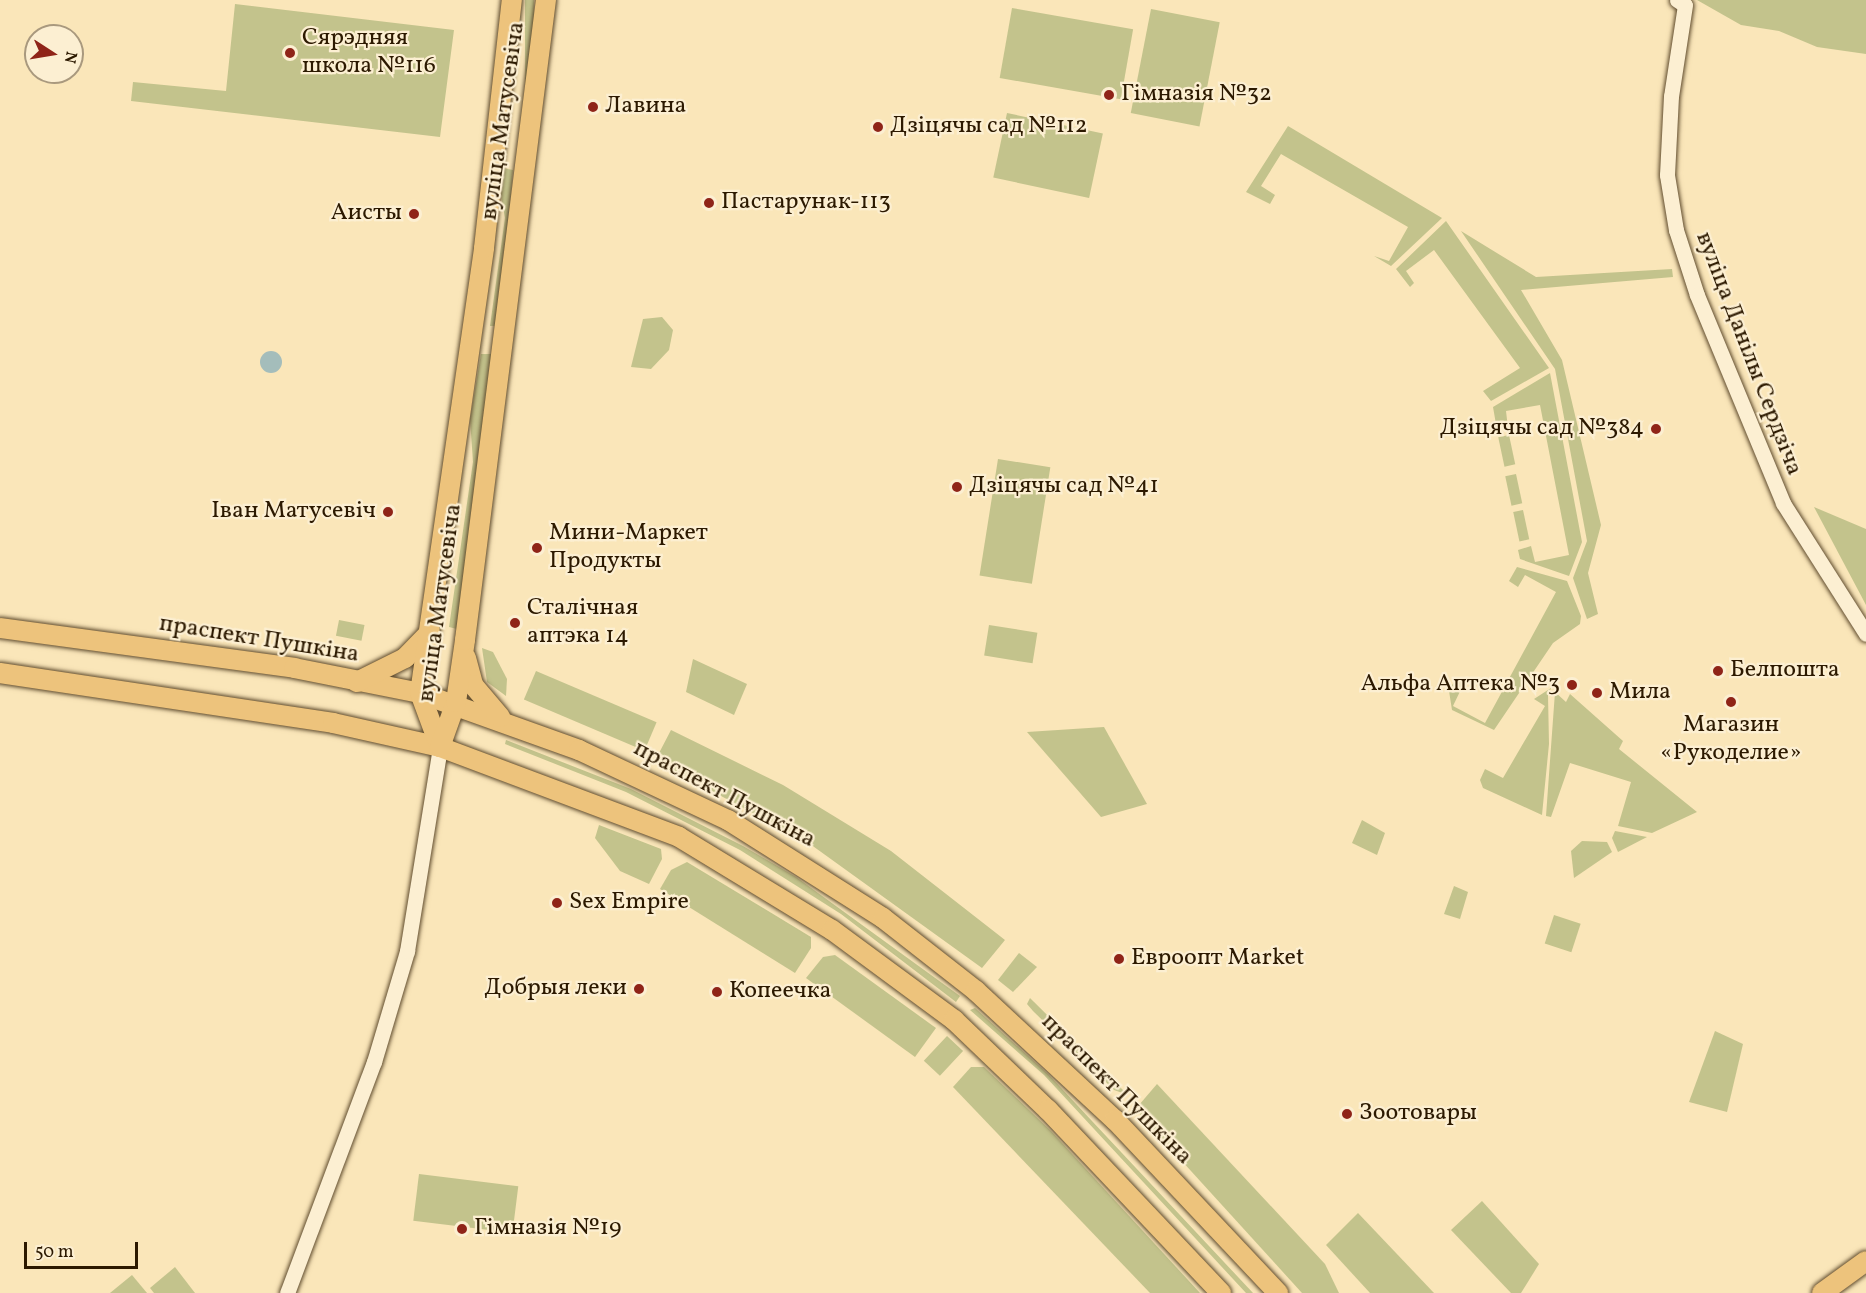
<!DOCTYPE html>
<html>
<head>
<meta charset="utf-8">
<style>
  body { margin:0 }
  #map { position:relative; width:1866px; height:1293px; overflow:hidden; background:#fae6b9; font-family:Vollkorn,serif }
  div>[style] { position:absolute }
  .green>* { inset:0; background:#c3c38c; transform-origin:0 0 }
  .water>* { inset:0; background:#a4bdbb }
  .round { border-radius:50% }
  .roads { filter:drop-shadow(0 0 2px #604c2e) drop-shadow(0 0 2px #604c2e) }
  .minor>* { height:15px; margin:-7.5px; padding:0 7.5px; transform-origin:7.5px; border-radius:7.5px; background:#fcefd2 }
  .major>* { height:20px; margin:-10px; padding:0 10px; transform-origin:10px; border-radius:10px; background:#edc37c }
  .dots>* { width:16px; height:16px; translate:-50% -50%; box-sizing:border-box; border:3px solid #fcefd2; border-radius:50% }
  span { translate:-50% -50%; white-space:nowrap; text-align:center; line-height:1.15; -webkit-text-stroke:4.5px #fcefd2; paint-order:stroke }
  .poi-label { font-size:24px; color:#2c1900 }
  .left { translate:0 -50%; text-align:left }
  .right { translate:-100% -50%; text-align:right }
  .street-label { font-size:24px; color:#2c1900 }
  .north { position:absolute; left:24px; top:24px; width:60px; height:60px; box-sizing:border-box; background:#fcefd2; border:2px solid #a9997e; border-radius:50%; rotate:102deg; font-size:16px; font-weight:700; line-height:24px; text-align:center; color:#2c1900 }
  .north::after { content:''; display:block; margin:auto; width:21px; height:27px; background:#8f2418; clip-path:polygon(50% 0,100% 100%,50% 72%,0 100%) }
  .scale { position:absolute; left:24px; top:1242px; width:114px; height:27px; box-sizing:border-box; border:3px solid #2c1900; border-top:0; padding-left:8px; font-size:18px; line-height:21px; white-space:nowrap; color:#2c1900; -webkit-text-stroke:4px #fcefd2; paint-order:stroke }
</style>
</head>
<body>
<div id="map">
  <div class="green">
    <div style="left:525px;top:0;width:9px;height:155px"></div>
    <div style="clip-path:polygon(1697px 0,1866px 0,1866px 54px,1817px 47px,1779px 31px,1741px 25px)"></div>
    <div style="clip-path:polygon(235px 4px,454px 30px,440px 137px,131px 101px,133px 82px,226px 91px)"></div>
    <div style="left:1012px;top:8px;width:123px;height:71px;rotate:10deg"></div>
    <div style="left:1151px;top:9px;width:70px;height:106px;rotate:11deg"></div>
    <div style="left:1007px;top:113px;width:98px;height:66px;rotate:12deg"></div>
    <div style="clip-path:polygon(1288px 126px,1442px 218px,1391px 266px,1374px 256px,1389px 261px,1408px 227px,1281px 154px,1261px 186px,1275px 195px,1270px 204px,1246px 192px)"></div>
    <div style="clip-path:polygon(503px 168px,513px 170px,509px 219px,496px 326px,490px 326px,505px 218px,500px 191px)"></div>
    <div style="clip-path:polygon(1446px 221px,1549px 368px,1491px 401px,1483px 391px,1520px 368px,1434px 250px,1406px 271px,1414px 283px,1410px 287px,1396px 269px)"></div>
    <div style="clip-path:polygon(1461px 231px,1536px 277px,1672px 269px,1673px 277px,1521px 290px,1562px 360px,1601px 525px,1588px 573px,1598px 614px,1587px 619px,1573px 578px,1587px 541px,1555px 369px)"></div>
    <div style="clip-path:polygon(662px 317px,673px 330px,669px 350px,651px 369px,631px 367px,643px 319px)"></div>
    <div style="clip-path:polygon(481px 354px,492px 354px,457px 629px,449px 627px,473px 462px,470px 419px)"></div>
    <div style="clip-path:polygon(1550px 373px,1582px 542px,1569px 576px,1520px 559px,1518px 550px,1531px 546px,1535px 562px,1569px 555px,1540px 405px,1506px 411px,1508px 428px,1497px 430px,1493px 407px)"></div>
    <div style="left:1509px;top:435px;width:30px;height:11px;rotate:78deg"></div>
    <div style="left:998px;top:459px;width:53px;height:118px;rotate:9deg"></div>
    <div style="left:1516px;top:474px;width:30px;height:11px;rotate:78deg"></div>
    <div style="clip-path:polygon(1814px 507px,1866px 529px,1866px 605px)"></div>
    <div style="left:1523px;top:510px;width:30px;height:10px;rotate:78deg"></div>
    <div style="clip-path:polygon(1517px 567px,1567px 581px,1581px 616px,1580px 624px,1553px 643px,1494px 730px,1452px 710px,1449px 691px,1456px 678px,1464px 683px,1453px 706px,1485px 723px,1556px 592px,1525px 575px,1518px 587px,1509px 581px)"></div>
    <div style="left:339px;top:620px;width:26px;height:16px;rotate:11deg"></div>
    <div style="left:989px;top:625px;width:49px;height:31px;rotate:9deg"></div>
    <div style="clip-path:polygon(482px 648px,493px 652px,507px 679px,506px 696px,487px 682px)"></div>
    <div style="clip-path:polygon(693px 659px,747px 684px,734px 715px,686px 692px)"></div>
    <div style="left:536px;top:671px;width:131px;height:31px;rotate:23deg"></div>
    <div style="clip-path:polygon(1551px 688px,1548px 695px,1549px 744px,1542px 815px,1483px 788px,1480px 780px,1485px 769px,1503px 778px,1545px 706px,1534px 699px)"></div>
    <div style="clip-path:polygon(1555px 692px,1566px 702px,1570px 694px,1623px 741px,1619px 749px,1697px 812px,1652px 833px,1618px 826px,1631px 782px,1570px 763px,1551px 817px,1546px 816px)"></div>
    <div style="clip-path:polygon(1104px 727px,1147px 804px,1101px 817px,1027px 732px)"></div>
    <div style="clip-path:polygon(671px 730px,783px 785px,891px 851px,1005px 940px,982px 968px,810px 844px,662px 764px,658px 755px)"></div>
    <div style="clip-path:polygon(506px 740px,631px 789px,743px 846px,796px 877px,960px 996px,956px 1002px,841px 914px,740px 850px,626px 792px,505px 744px)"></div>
    <div style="clip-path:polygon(1362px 820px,1385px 833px,1377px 855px,1352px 843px)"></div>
    <div style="clip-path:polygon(599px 825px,661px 849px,662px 859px,649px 884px,620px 871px,595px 838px)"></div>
    <div style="clip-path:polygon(1615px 831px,1647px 837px,1618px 852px,1612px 838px)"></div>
    <div style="clip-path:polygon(1582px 841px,1607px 842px,1612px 852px,1574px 878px,1571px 851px)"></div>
    <div style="clip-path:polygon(687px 862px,811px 937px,811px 948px,795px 973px,660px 889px,671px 870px)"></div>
    <div style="clip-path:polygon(1454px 886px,1468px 892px,1460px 919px,1444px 914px)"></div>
    <div style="left:1554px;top:915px;width:28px;height:30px;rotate:18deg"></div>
    <div style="clip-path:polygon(1019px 953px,1037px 967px,1013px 992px,998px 980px)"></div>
    <div style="clip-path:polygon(835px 955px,936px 1028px,915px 1057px,806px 978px,823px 957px)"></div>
    <div style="clip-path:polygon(1030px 998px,1128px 1095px,1114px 1090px,1033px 1011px,1027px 1004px)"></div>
    <div style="clip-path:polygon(975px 1008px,1048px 1074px,1253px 1293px,1246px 1293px,1044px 1075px,970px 1010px)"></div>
    <div style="clip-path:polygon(1715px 1031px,1743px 1044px,1727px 1112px,1689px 1102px)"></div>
    <div style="left:947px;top:1036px;width:22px;height:34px;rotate:43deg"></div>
    <div style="clip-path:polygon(971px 1067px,984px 1067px,1051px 1131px,1200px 1293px,1150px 1293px,953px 1087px)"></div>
    <div style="clip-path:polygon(1157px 1084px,1325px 1264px,1339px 1293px,1302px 1293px,1140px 1115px,1139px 1105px)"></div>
    <div style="left:419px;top:1174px;width:100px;height:47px;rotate:7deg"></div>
    <div style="clip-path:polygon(1482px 1201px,1539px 1264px,1521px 1293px,1511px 1293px,1451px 1230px)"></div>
    <div style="clip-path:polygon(1358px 1213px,1434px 1293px,1370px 1293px,1326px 1245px)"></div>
    <div style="clip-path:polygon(175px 1267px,195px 1293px,154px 1293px,150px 1288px)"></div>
    <div style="clip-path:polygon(132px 1275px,147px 1293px,110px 1293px)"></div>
  </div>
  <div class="water">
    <div class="round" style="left:260px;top:351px;width:22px;height:22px"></div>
  </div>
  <div class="roads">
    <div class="minor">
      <div style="left:1677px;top:0;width:9px;rotate:32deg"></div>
      <div style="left:1685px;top:5px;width:92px;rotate:98.7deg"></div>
      <div style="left:1671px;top:96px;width:79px;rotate:92.9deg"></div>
      <div style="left:1667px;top:175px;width:56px;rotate:80.7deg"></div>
      <div style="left:1676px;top:230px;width:68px;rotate:72.1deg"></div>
      <div style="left:1697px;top:295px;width:225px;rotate:67.5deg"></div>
      <div style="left:1783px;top:503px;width:155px;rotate:57.6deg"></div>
      <div style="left:287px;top:1293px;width:247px;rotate:-69.4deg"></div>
      <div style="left:374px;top:1062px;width:116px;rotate:-73.4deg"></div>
      <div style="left:407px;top:951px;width:207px;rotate:-80.8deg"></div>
    </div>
    <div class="major">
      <div style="left:0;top:628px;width:297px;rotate:7.7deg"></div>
      <div style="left:294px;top:668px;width:128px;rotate:11.2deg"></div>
      <div style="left:420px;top:693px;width:169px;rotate:19.7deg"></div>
      <div style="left:579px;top:750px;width:165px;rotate:25.2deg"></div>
      <div style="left:728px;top:820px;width:183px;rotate:32.3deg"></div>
      <div style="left:883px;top:918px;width:118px;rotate:38.1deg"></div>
      <div style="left:976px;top:991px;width:190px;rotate:42.9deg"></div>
      <div style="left:1115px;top:1120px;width:238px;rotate:46.7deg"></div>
      <div style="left:466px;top:658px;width:28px;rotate:75deg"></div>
      <div style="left:473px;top:685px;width:42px;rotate:49.8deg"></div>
      <div style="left:0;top:673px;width:337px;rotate:8.5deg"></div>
      <div style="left:333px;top:723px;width:110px;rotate:12.6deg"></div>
      <div style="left:440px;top:747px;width:255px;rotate:20.6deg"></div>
      <div style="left:679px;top:837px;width:179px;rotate:31.3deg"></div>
      <div style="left:832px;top:930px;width:152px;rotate:36.4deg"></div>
      <div style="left:954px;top:1020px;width:130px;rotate:43.8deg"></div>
      <div style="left:1048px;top:1110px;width:252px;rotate:46.6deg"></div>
      <div style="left:357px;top:682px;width:54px;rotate:-26.6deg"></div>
      <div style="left:405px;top:658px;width:36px;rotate:-46deg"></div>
      <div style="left:440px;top:747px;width:58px;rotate:-110.3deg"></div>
      <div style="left:420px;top:693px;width:450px;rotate:-81.8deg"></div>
      <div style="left:484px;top:248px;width:250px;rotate:-83.6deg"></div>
      <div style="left:440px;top:747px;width:48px;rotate:-70.4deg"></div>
      <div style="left:456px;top:702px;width:63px;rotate:-81.7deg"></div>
      <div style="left:465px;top:640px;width:645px;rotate:-82.79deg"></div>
      <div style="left:1822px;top:1293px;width:54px;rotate:-36deg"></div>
    </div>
  </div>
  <div class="dots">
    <div style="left:290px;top:53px;background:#8f2418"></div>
    <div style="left:1109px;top:95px;background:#8f2418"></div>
    <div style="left:593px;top:107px;background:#8f2418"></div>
    <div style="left:878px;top:127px;background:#8f2418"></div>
    <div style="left:709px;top:203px;background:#8f2418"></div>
    <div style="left:414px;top:214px;background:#8f2418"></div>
    <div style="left:1656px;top:429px;background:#8f2418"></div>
    <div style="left:957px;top:487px;background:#8f2418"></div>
    <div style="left:388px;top:512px;background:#8f2418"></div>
    <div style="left:537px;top:548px;background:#8f2418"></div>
    <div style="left:515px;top:623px;background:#8f2418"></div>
    <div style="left:1718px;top:671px;background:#8f2418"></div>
    <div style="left:1572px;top:685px;background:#8f2418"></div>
    <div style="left:1597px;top:693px;background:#8f2418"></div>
    <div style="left:1731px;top:702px;background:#8f2418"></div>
    <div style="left:557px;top:903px;background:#8f2418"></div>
    <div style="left:1119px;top:959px;background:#8f2418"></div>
    <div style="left:639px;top:989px;background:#8f2418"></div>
    <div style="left:717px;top:992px;background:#8f2418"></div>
    <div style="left:1347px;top:1114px;background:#8f2418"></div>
    <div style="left:462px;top:1229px;background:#8f2418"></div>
  </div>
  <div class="poi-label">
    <span class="left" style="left:302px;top:53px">Сярэдняя<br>школа №116</span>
    <span class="left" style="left:1121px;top:95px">Гімназія №32</span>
    <span class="left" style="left:605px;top:107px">Лавина</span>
    <span class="left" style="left:890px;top:127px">Дзіцячы сад №112</span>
    <span class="left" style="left:721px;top:203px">Пастарунак-113</span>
    <span class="right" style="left:402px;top:214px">Аисты</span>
    <span class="right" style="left:1644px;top:429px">Дзіцячы сад №384</span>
    <span class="left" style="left:969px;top:487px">Дзіцячы сад №41</span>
    <span class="right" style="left:376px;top:512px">Іван Матусевіч</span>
    <span class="left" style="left:549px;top:548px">Мини-Маркет<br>Продукты</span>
    <span class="left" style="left:527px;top:623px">Сталічная<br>аптэка 14</span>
    <span class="left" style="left:1730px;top:671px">Белпошта</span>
    <span class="right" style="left:1560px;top:685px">Альфа Аптека №3</span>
    <span class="left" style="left:1609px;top:693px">Мила</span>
    <span style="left:1731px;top:740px">Магазин<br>«Рукоделие»</span>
    <span class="left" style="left:569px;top:903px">Sex Empire</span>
    <span class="left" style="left:1131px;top:959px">Евроопт Market</span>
    <span class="right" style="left:627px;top:989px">Добрыя леки</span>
    <span class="left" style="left:729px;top:992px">Копеечка</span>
    <span class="left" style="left:1359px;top:1114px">Зоотовары</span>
    <span class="left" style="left:474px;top:1229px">Гімназія №19</span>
  </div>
  <div class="street-label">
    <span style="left:504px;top:121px;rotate:-82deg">вуліца Матусевіча</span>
    <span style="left:1748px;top:354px;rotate:69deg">вуліца Данілы Сердзіча</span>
    <span style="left:441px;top:603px;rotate:-82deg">вуліца Матусевіча</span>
    <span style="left:259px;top:640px;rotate:9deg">праспект Пушкіна</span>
    <span style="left:724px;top:795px;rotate:28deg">праспект Пушкіна</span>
    <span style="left:1116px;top:1090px;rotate:45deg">праспект Пушкіна</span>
  </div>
  <div class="north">N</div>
  <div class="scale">50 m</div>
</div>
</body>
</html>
